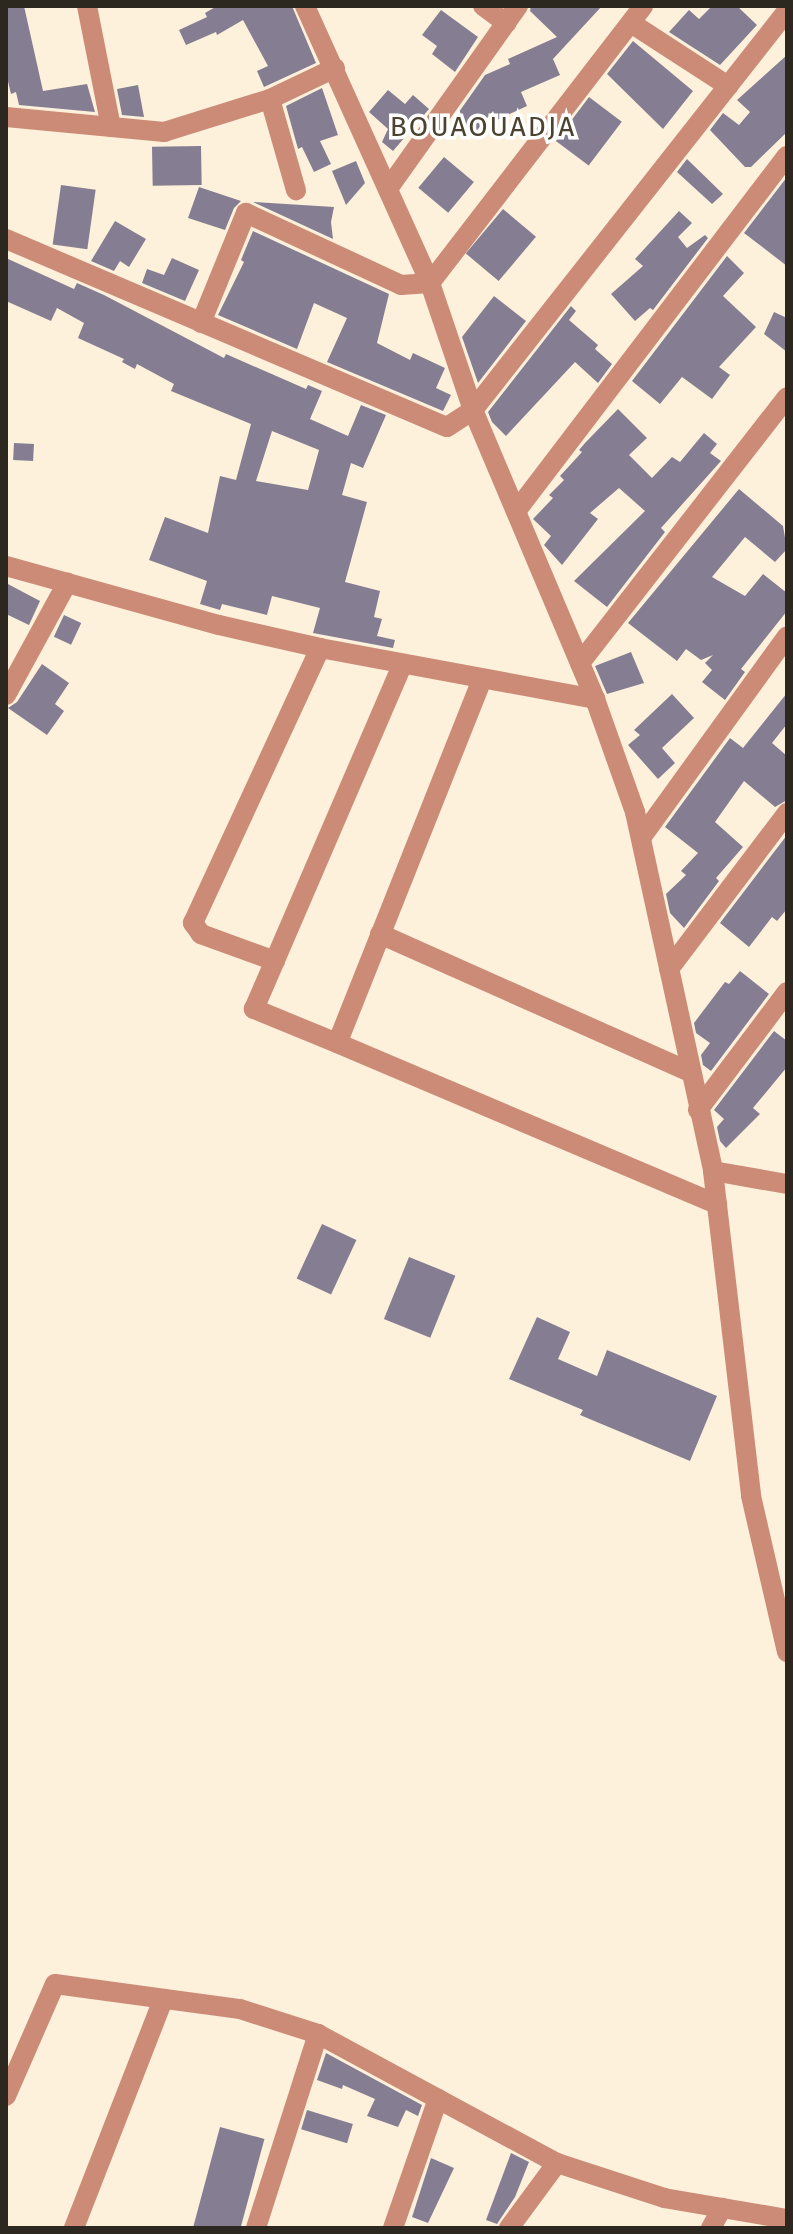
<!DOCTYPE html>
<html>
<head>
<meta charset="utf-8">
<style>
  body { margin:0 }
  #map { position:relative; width:793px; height:2234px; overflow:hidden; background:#fdf1db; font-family:"Fira Sans",sans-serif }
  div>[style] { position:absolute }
  .building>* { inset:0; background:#857e93; transform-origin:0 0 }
  .minor>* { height:20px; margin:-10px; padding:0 10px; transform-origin:10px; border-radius:10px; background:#cc8b77 }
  span { translate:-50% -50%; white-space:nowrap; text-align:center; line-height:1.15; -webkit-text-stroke:7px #fff; paint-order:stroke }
  .quarter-label { font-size:28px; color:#4c4230; letter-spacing:2px }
  .frame { position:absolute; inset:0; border:8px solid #2c2820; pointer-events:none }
</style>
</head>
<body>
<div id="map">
  <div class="building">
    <div style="clip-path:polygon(6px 6px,24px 6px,43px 91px,87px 84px,95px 112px,19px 105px,16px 92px,11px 94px,6px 73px)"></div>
    <div style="clip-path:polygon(217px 6px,292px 6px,316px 63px,264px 87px,257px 71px,268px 66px,243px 20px,217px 35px,216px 32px,186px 45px,179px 30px,207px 17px,205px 13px)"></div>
    <div style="clip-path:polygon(531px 6px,602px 6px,553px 59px,560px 75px,521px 92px,527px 106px,497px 120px,493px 111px,473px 135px,454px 119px,485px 75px,510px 64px,508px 59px,557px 37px,530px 11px)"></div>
    <div style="clip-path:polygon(712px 6px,737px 6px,757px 25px,720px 65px,669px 32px,689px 10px,699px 19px)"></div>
    <div style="clip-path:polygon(441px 10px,478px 37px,455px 72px,432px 54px,437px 46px,422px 35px)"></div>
    <div style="clip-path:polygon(633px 41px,693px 91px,663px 129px,607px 74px)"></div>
    <div style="clip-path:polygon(787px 55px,787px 132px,751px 167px,745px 167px,710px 130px,723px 113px,739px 125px,750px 112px,737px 100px)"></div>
    <div style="clip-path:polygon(138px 85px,144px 117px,122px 115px,117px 89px)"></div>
    <div style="clip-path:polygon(322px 88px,338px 135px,320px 141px,331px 164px,314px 172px,302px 147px,298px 149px,286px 106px)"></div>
    <div style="clip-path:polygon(388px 90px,405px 104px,413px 95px,429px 109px,393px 151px,382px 142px,388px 129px,369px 112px)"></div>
    <div style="left:589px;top:97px;width:41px;height:55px;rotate:37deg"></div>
    <div style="left:201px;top:146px;width:39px;height:49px;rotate:89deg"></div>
    <div style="left:444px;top:157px;width:39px;height:40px;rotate:40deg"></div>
    <div style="clip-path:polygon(687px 159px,723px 194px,712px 204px,677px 172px)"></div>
    <div style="clip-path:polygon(356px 161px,365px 183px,346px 205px,332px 171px)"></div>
    <div style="clip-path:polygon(787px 177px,787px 266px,744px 233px)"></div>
    <div style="left:61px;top:185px;width:35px;height:60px;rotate:8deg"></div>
    <div style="clip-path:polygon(199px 187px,241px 201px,234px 208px,225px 230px,188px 218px)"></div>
    <div style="clip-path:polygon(253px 202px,334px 207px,331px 222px,333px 239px)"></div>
    <div style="left:503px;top:209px;width:43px;height:58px;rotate:40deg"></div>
    <div style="clip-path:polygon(679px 211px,692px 223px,678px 237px,687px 248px,705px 235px,708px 238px,653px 310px,650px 308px,635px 321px,611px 294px,643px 266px,635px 259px)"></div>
    <div style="clip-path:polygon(115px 221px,146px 239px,129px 267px,120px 261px,114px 271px,91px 261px)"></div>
    <div style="clip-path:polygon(253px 231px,389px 294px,377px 343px,410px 360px,413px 353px,445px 368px,436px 388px,451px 395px,443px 411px,327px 362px,347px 318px,314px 303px,297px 349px,218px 315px,244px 262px,241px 260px)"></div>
    <div style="clip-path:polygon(727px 256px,744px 273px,723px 296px,756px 327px,719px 367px,730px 375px,712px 399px,682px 377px,660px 404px,632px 381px)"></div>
    <div style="clip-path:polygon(evenodd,6px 258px,74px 289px,77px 283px,104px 295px,224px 358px,226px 354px,306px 389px,308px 385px,322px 391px,310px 419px,348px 436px,361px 405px,386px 415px,363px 468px,351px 463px,342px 495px,367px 502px,345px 582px,380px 591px,374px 617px,382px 619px,377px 636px,395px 640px,393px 648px,313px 633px,320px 608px,272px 596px,267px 615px,222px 604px,220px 610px,200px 604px,207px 581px,149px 560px,165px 517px,208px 533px,220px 476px,236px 480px,251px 424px,171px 391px,174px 384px,137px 364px,135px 369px,122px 362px,124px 359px,78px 338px,84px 323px,57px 308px,51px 321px,6px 301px,6px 258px,272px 431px,319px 450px,308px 490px,256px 481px,272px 431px)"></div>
    <div style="clip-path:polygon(172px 258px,199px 270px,185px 301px,142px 283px,147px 269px,164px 275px)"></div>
    <div style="clip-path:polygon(494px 296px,526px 321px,478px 383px,462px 337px)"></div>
    <div style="clip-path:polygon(571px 306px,576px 311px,569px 320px,598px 345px,595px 349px,612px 364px,598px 383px,575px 362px,506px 436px,492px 422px,488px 412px)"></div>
    <div style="clip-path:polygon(774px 312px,787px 318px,787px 352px,764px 334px)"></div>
    <div style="clip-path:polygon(618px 409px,647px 438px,629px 455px,652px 478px,672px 457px,680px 462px,704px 433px,717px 444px,710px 453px,721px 461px,661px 528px,665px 532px,607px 607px,574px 581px,645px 511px,619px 488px,590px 513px,598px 519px,562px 565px,544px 545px,551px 536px,533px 519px,553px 498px,549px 495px,564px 480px,560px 476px,582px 452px,579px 450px,585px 443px)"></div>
    <div style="left:14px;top:443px;width:20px;height:17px;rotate:3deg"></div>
    <div style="clip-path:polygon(739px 489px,783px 526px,787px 549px,775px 562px,745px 537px,712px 577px,745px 596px,763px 574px,787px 593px,787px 611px,741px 669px,745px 672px,725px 700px,702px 682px,712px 670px,705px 663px,713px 655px,701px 660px,686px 649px,677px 661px,628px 623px)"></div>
    <div style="clip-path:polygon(6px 583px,40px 601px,29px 625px,6px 614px)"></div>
    <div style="left:64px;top:615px;width:19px;height:24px;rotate:25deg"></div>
    <div style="clip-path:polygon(631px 652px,644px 683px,607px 694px,595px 666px)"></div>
    <div style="clip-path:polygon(42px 664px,69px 683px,55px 704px,64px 711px,47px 735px,8px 708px,17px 702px)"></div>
    <div style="clip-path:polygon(787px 693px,787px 724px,772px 743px,787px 756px,787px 800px,775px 807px,744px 781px,715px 822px,743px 847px,716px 878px,719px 881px,684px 928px,670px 913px,666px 894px,686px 875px,681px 871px,698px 853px,665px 827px,730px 738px,743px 748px)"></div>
    <div style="clip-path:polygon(672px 694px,694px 718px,662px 748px,675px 763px,658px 779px,628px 745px,640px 735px,634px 730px)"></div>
    <div style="clip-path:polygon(787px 835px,787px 909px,777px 921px,772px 917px,749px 947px,720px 923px)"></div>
    <div style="clip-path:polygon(740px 971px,769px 994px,711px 1071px,703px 1065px,701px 1055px,710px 1043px,696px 1033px,694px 1023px,725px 982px,729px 984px)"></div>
    <div style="clip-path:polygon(774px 1031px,787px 1041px,787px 1067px,753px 1108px,760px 1114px,726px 1148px,720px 1141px,717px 1127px,724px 1119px,714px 1110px)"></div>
    <div style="left:322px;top:1224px;width:38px;height:60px;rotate:25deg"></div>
    <div style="left:409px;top:1257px;width:50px;height:67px;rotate:22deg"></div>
    <div style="clip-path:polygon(537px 1317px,570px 1332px,558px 1359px,597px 1376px,607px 1350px,717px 1396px,690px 1461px,580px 1415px,583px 1410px,509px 1379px)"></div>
    <div style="clip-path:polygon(326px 2053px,422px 2105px,418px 2116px,406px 2110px,398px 2127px,367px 2116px,375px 2099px,343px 2085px,342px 2089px,317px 2080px)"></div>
    <div style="left:307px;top:2110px;width:48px;height:20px;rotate:17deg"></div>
    <div style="left:220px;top:2127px;width:46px;height:105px;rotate:15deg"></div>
    <div style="clip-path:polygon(511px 2153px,529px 2162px,515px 2197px,497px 2224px,486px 2220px)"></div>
    <div style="clip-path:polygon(431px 2158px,454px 2168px,428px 2223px,412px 2217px)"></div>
  </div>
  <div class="minor">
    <div style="left:87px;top:6px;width:123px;rotate:78.8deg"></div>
    <div style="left:305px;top:6px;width:304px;rotate:65.7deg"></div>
    <div style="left:430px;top:283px;width:134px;rotate:71.3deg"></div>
    <div style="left:473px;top:410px;width:314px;rotate:67.1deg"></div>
    <div style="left:595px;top:699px;width:120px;rotate:70.5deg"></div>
    <div style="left:635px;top:812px;width:367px;rotate:77.7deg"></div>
    <div style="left:713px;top:1171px;width:327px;rotate:83.3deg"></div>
    <div style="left:751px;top:1496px;width:160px;rotate:77deg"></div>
    <div style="left:483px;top:6px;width:29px;rotate:36deg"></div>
    <div style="left:631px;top:23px;width:116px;rotate:33deg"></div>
    <div style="left:270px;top:99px;width:95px;rotate:74.1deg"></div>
    <div style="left:6px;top:117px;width:159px;rotate:5.4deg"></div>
    <div style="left:164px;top:132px;width:111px;rotate:-17.3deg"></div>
    <div style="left:270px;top:99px;width:72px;rotate:-25.5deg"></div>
    <div style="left:390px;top:186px;width:221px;rotate:-54.6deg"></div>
    <div style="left:6px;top:239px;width:479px;rotate:23.1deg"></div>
    <div style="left:447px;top:427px;width:31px;rotate:-33deg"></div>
    <div style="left:473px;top:410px;width:508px;rotate:-51.8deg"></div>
    <div style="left:201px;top:323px;width:119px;rotate:-67.8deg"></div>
    <div style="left:246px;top:213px;width:171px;rotate:24.9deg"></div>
    <div style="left:401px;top:285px;width:29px;rotate:-4deg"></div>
    <div style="left:430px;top:283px;width:349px;rotate:-52.4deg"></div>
    <div style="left:517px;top:510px;width:445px;rotate:-52.7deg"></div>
    <div style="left:6px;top:566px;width:221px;rotate:15.5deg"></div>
    <div style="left:219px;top:625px;width:104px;rotate:12.8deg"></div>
    <div style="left:320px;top:648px;width:280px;rotate:10.5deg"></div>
    <div style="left:580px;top:663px;width:337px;rotate:-52.1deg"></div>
    <div style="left:479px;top:687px;width:383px;rotate:111.7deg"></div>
    <div style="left:337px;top:1043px;width:413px;rotate:23deg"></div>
    <div style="left:6px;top:695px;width:128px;rotate:-61.4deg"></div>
    <div style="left:641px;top:838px;width:249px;rotate:-54.1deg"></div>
    <div style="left:380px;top:934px;width:339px;rotate:24deg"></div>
    <div style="left:275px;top:961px;width:79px;rotate:-160deg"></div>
    <div style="left:201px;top:934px;width:14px;rotate:-126deg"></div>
    <div style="left:193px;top:923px;width:303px;rotate:-65.2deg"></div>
    <div style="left:669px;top:969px;width:196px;rotate:-52.9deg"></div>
    <div style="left:337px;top:1043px;width:90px;rotate:-157.7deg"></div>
    <div style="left:254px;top:1009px;width:374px;rotate:-66.7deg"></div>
    <div style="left:698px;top:1110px;width:148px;rotate:-53deg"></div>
    <div style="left:713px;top:1171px;width:75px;rotate:10deg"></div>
    <div style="left:6px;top:2096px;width:122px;rotate:-66.4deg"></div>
    <div style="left:55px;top:1984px;width:187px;rotate:7.7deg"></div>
    <div style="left:240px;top:2009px;width:82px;rotate:17.8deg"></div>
    <div style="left:74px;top:2228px;width:245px;rotate:-68.7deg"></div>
    <div style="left:256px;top:2228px;width:204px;rotate:-72.3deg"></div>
    <div style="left:318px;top:2034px;width:272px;rotate:28.4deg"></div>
    <div style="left:557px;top:2163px;width:113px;rotate:18.1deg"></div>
    <div style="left:664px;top:2198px;width:125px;rotate:9.7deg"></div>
    <div style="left:393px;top:2228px;width:137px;rotate:-70.8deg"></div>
    <div style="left:509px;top:2228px;width:81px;rotate:-53.6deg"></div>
    <div style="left:711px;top:2228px;width:23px;rotate:-61deg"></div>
  </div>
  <div class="quarter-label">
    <span style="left:483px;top:127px">BOUAOUADJA</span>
  </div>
  <div class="frame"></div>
</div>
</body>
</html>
